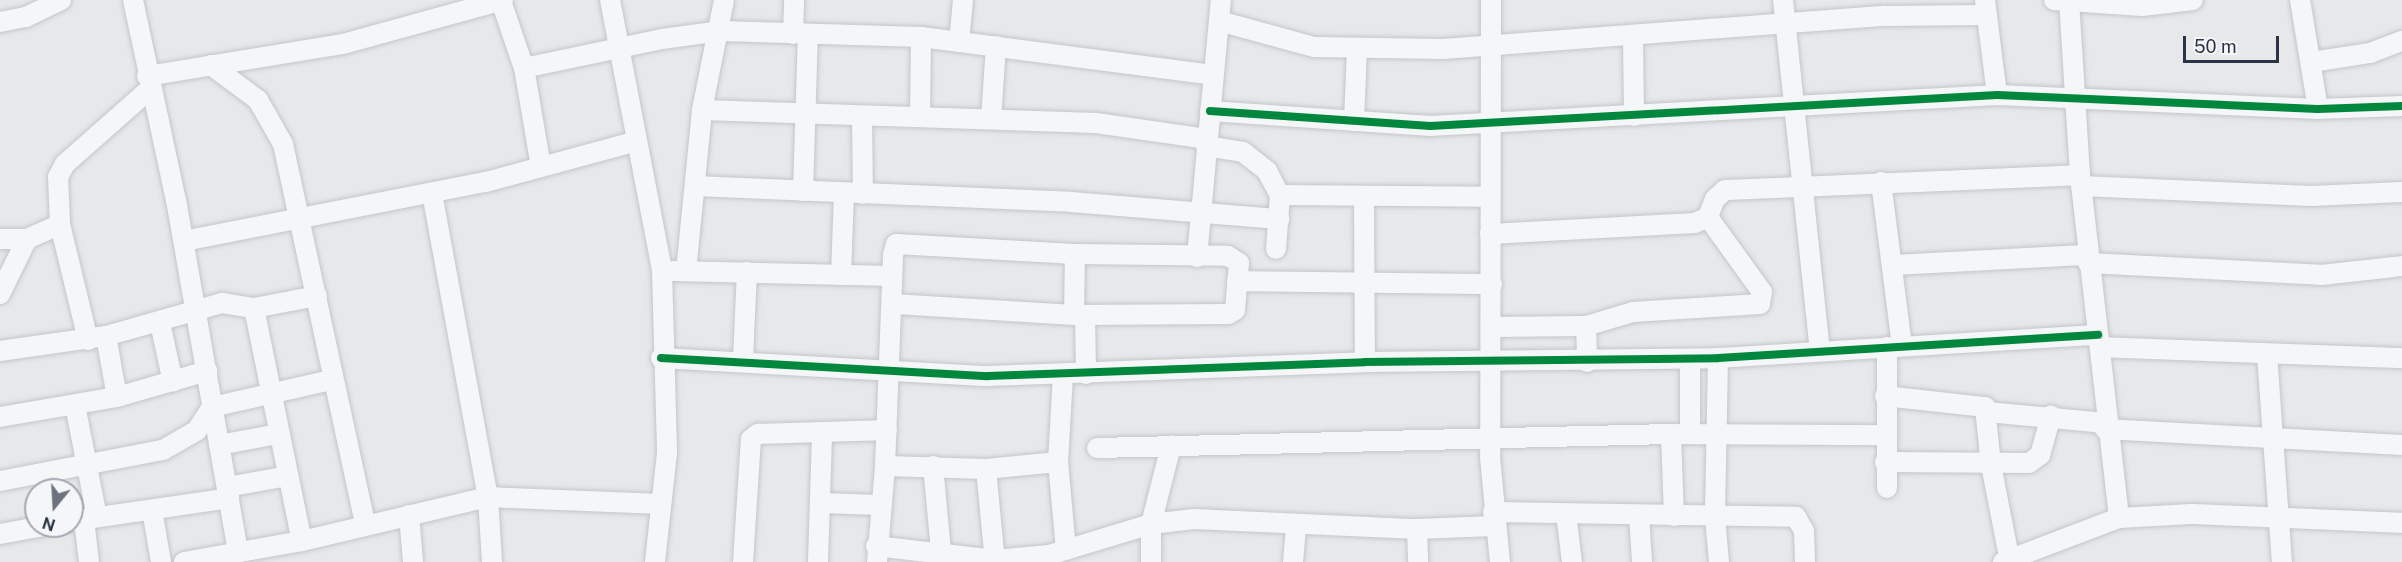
<!DOCTYPE html>
<html>
<head>
<meta charset="utf-8">
<style>
  body { margin:0 }
  #map { position:relative; width:2402px; height:562px; overflow:hidden; background:#e6e8ea; font-family:"Public Sans",sans-serif }
  div>[style] { position:absolute }
  .roads { filter:drop-shadow(0 0 2px #c4c6c8) drop-shadow(0 0 2px #c4c6c8) }
  .minor>* { height:20px; margin:-10px; padding:0 10px; transform-origin:10px; border-radius:10px; background:#f5f6f7 }
  .cycleway>* { height:8px; margin:-4px; padding:0 4px; transform-origin:4px; border-radius:4px; background:#00873e }
  span { translate:-50% -50%; white-space:nowrap; text-align:center; line-height:1.15; -webkit-text-stroke:4.5px #f4f6f9; paint-order:stroke }
  .north { position:absolute; left:24px; top:478px; width:60px; height:60px; box-sizing:border-box; background:#f4f6f9; border:2px solid #a4a8b1; border-radius:50%; rotate:198deg; font-size:16px; font-weight:700; line-height:24px; text-align:center; color:#2b3445 }
  .north::after { content:''; display:block; margin:auto; width:21px; height:27px; background:#6c737f; clip-path:polygon(50% 0,100% 100%,50% 72%,0 100%) }
  .scale { position:absolute; left:2183px; top:36px; width:96px; height:27px; box-sizing:border-box; border:3px solid #2b3445; border-top:0; padding-left:8px; font-size:18px; line-height:21px; white-space:nowrap; color:#2b3445; -webkit-text-stroke:4px #f4f6f9; paint-order:stroke }
</style>
</head>
<body>
<div id="map">
  <div class="roads">
    <div class="minor">
      <div style="left:133px;top:0;width:205px;rotate:77.9deg"></div>
      <div style="left:176px;top:200px;width:358px;rotate:80deg"></div>
      <div style="left:610px;top:0;width:275px;rotate:79.1deg"></div>
      <div style="left:662px;top:270px;width:183px;rotate:88.4deg"></div>
      <div style="left:667px;top:453px;width:110px;rotate:96.3deg"></div>
      <div style="left:1491px;top:0;width:457px;rotate:90.1deg"></div>
      <div style="left:1490px;top:457px;width:105px;rotate:84.6deg"></div>
      <div style="left:1783px;top:0;width:353px;rotate:84deg"></div>
      <div style="left:1985px;top:0;width:96px;rotate:82.8deg"></div>
      <div style="left:2054px;top:0;width:88px;rotate:3.9deg"></div>
      <div style="left:2142px;top:6px;width:51px;rotate:-6.7deg"></div>
      <div style="left:2069px;top:0;width:175px;rotate:86.4deg"></div>
      <div style="left:2080px;top:175px;width:345px;rotate:83.5deg"></div>
      <div style="left:2300px;top:0;width:110px;rotate:80.6deg"></div>
      <div style="left:501px;top:1px;width:71px;rotate:71.1deg"></div>
      <div style="left:1219px;top:21px;width:98px;rotate:15.3deg"></div>
      <div style="left:1314px;top:47px;width:129px;rotate:0.9deg"></div>
      <div style="left:1443px;top:49px;width:443px;rotate:-4.3deg"></div>
      <div style="left:1885px;top:16px;width:102px;rotate:-0.6deg"></div>
      <div style="left:0;top:22px;width:26px;rotate:-11deg"></div>
      <div style="left:26px;top:17px;width:39px;rotate:-26deg"></div>
      <div style="left:793px;top:34px;width:34px;rotate:-88deg"></div>
      <div style="left:1633px;top:35px;width:81px;rotate:89.3deg"></div>
      <div style="left:959px;top:42px;width:42px;rotate:-84.6deg"></div>
      <div style="left:2312px;top:62px;width:59px;rotate:-8.8deg"></div>
      <div style="left:2370px;top:53px;width:34px;rotate:-21deg"></div>
      <div style="left:211px;top:65px;width:59px;rotate:36.7deg"></div>
      <div style="left:258px;top:100px;width:51px;rotate:60.4deg"></div>
      <div style="left:283px;top:144px;width:389px;rotate:77.8deg"></div>
      <div style="left:147px;top:76px;width:199px;rotate:-9.3deg"></div>
      <div style="left:343px;top:44px;width:166px;rotate:-15.4deg"></div>
      <div style="left:702px;top:110px;width:394px;rotate:1.9deg"></div>
      <div style="left:1096px;top:123px;width:112px;rotate:8.2deg"></div>
      <div style="left:1210px;top:111px;width:221px;rotate:3.9deg"></div>
      <div style="left:1430px;top:126px;width:568px;rotate:-3.13deg"></div>
      <div style="left:1997px;top:95px;width:321px;rotate:2.5deg"></div>
      <div style="left:2318px;top:109px;width:84px;rotate:-2deg"></div>
      <div style="left:862px;top:116px;width:78px;rotate:89.3deg"></div>
      <div style="left:920px;top:117px;width:80px;rotate:-89.3deg"></div>
      <div style="left:991px;top:119px;width:73px;rotate:-86.1deg"></div>
      <div style="left:1354px;top:121px;width:73px;rotate:-87.6deg"></div>
      <div style="left:1206px;top:146px;width:37px;rotate:9deg"></div>
      <div style="left:1243px;top:152px;width:31px;rotate:38deg"></div>
      <div style="left:1267px;top:171px;width:27px;rotate:62deg"></div>
      <div style="left:1280px;top:195px;width:54px;rotate:94.2deg"></div>
      <div style="left:541px;top:167px;width:100px;rotate:-99.7deg"></div>
      <div style="left:524px;top:68px;width:141px;rotate:-11.9deg"></div>
      <div style="left:662px;top:39px;width:60px;rotate:-7.7deg"></div>
      <div style="left:721px;top:31px;width:200px;rotate:1.7deg"></div>
      <div style="left:921px;top:37px;width:294px;rotate:7.4deg"></div>
      <div style="left:1881px;top:182px;width:165px;rotate:82.7deg"></div>
      <div style="left:695px;top:186px;width:376px;rotate:2.4deg"></div>
      <div style="left:1071px;top:202px;width:209px;rotate:4.7deg"></div>
      <div style="left:2081px;top:186px;width:230px;rotate:2.5deg"></div>
      <div style="left:2311px;top:196px;width:91px;rotate:-2.5deg"></div>
      <div style="left:803px;top:191px;width:157px;rotate:-88.2deg"></div>
      <div style="left:432px;top:193px;width:309px;rotate:79.6deg"></div>
      <div style="left:488px;top:497px;width:65px;rotate:86.5deg"></div>
      <div style="left:1280px;top:195px;width:210px;rotate:0.5deg"></div>
      <div style="left:1364px;top:196px;width:166px;rotate:89.7deg"></div>
      <div style="left:1490px;top:234px;width:205px;rotate:-3.1deg"></div>
      <div style="left:1695px;top:223px;width:14px;rotate:-25deg"></div>
      <div style="left:1708px;top:217px;width:19px;rotate:-69deg"></div>
      <div style="left:1715px;top:199px;width:13px;rotate:-42deg"></div>
      <div style="left:1725px;top:190px;width:355px;rotate:-2.4deg"></div>
      <div style="left:0;top:239px;width:27px"></div>
      <div style="left:184px;top:241px;width:308px;rotate:-11.1deg"></div>
      <div style="left:486px;top:182px;width:152px;rotate:-15.2deg"></div>
      <div style="left:1197px;top:257px;width:258px;rotate:-84.7deg"></div>
      <div style="left:2088px;top:263px;width:233px;rotate:2.9deg"></div>
      <div style="left:2321px;top:275px;width:81px;rotate:-6.3deg"></div>
      <div style="left:1894px;top:265px;width:194px;rotate:-3deg"></div>
      <div style="left:673px;top:271px;width:219px;rotate:1.3deg"></div>
      <div style="left:686px;top:271px;width:162px;rotate:-84.3deg"></div>
      <div style="left:702px;top:110px;width:112px;rotate:-78.7deg"></div>
      <div style="left:841px;top:275px;width:81px;rotate:-87.9deg"></div>
      <div style="left:1237px;top:281px;width:255px;rotate:0.7deg"></div>
      <div style="left:0;top:294px;width:61px;rotate:-63.9deg"></div>
      <div style="left:27px;top:239px;width:36px;rotate:-24deg"></div>
      <div style="left:254px;top:308px;width:238px;rotate:78.4deg"></div>
      <div style="left:1074px;top:315px;width:61px;rotate:-89.1deg"></div>
      <div style="left:1085px;top:315px;width:59px;rotate:89deg"></div>
      <div style="left:160px;top:323px;width:60px;rotate:77.6deg"></div>
      <div style="left:1586px;top:326px;width:36px;rotate:88deg"></div>
      <div style="left:1491px;top:327px;width:95px;rotate:-0.6deg"></div>
      <div style="left:1586px;top:326px;width:49px;rotate:-16.6deg"></div>
      <div style="left:1633px;top:312px;width:127px;rotate:-3.6deg"></div>
      <div style="left:1760px;top:304px;width:12px;rotate:-81deg"></div>
      <div style="left:1762px;top:292px;width:92px;rotate:-125.8deg"></div>
      <div style="left:106px;top:336px;width:62px;rotate:79.8deg"></div>
      <div style="left:88px;top:340px;width:119px;rotate:-103.6deg"></div>
      <div style="left:60px;top:224px;width:47px;rotate:-92.4deg"></div>
      <div style="left:58px;top:177px;width:15px;rotate:-62deg"></div>
      <div style="left:65px;top:164px;width:115px;rotate:-41.5deg"></div>
      <div style="left:1887px;top:347px;width:141px;rotate:90deg"></div>
      <div style="left:2100px;top:347px;width:302px;rotate:2.1deg"></div>
      <div style="left:0;top:351px;width:107px;rotate:-8.1deg"></div>
      <div style="left:106px;top:336px;width:121px;rotate:-15.9deg"></div>
      <div style="left:222px;top:303px;width:32px;rotate:9deg"></div>
      <div style="left:254px;top:308px;width:64px;rotate:-10.8deg"></div>
      <div style="left:2267px;top:354px;width:209px;rotate:85.9deg"></div>
      <div style="left:661px;top:358px;width:327px;rotate:3.2deg"></div>
      <div style="left:988px;top:376px;width:377px;rotate:-2.1deg"></div>
      <div style="left:1365px;top:362px;width:353px;rotate:-0.6deg"></div>
      <div style="left:1718px;top:358px;width:381px;rotate:-3.5deg"></div>
      <div style="left:1718px;top:358px;width:159px;rotate:91.1deg"></div>
      <div style="left:1715px;top:517px;width:45px;rotate:84.9deg"></div>
      <div style="left:743px;top:359px;width:87px;rotate:-87.4deg"></div>
      <div style="left:1690px;top:359px;width:75px;rotate:90deg"></div>
      <div style="left:1885px;top:396px;width:101px;rotate:6.3deg"></div>
      <div style="left:1985px;top:407px;width:58px;rotate:84.1deg"></div>
      <div style="left:1991px;top:465px;width:99px;rotate:78.9deg"></div>
      <div style="left:75px;top:405px;width:114px;rotate:78.9deg"></div>
      <div style="left:1987px;top:412px;width:119px;rotate:5.3deg"></div>
      <div style="left:0;top:417px;width:119px;rotate:-9.7deg"></div>
      <div style="left:117px;top:397px;width:94px;rotate:-16.1deg"></div>
      <div style="left:2105px;top:429px;width:297px;rotate:3.1deg"></div>
      <div style="left:219px;top:445px;width:60px;rotate:-10.6deg"></div>
      <div style="left:1097px;top:448px;width:574px;rotate:-1.4deg"></div>
      <div style="left:1058px;top:462px;width:88px;rotate:84.8deg"></div>
      <div style="left:1885px;top:462px;width:144px;rotate:0.4deg"></div>
      <div style="left:2029px;top:463px;width:14px;rotate:-36deg"></div>
      <div style="left:2040px;top:455px;width:41px;rotate:-74.2deg"></div>
      <div style="left:885px;top:466px;width:101px;rotate:1.7deg"></div>
      <div style="left:986px;top:469px;width:72px;rotate:-5.6deg"></div>
      <div style="left:1058px;top:462px;width:88px;rotate:-86.7deg"></div>
      <div style="left:933px;top:466px;width:96px;rotate:84.6deg"></div>
      <div style="left:986px;top:469px;width:93px;rotate:84.5deg"></div>
      <div style="left:0;top:481px;width:166px;rotate:-10.8deg"></div>
      <div style="left:163px;top:450px;width:39px;rotate:-30deg"></div>
      <div style="left:197px;top:430px;width:27px;rotate:-57deg"></div>
      <div style="left:212px;top:407px;width:122px;rotate:-12.8deg"></div>
      <div style="left:227px;top:487px;width:62px;rotate:-10.2deg"></div>
      <div style="left:823px;top:503px;width:56px;rotate:2deg"></div>
      <div style="left:152px;top:510px;width:53px;rotate:80.2deg"></div>
      <div style="left:1493px;top:512px;width:303px;rotate:0.9deg"></div>
      <div style="left:1796px;top:517px;width:16px;rotate:60deg"></div>
      <div style="left:1804px;top:531px;width:31px;rotate:88deg"></div>
      <div style="left:1566px;top:514px;width:48px;rotate:82.9deg"></div>
      <div style="left:409px;top:515px;width:47px;rotate:85.1deg"></div>
      <div style="left:1639px;top:515px;width:47px;rotate:86.3deg"></div>
      <div style="left:1674px;top:516px;width:82px;rotate:-92.1deg"></div>
      <div style="left:1671px;top:434px;width:214px;rotate:0.3deg"></div>
      <div style="left:84px;top:519px;width:43px;rotate:83.4deg"></div>
      <div style="left:72px;top:521px;width:159px;rotate:-8.3deg"></div>
      <div style="left:1417px;top:529px;width:33px;rotate:88deg"></div>
      <div style="left:0;top:534px;width:45px;rotate:-10.3deg"></div>
      <div style="left:876px;top:546px;width:120px;rotate:6.7deg"></div>
      <div style="left:995px;top:560px;width:54px;rotate:-5.3deg"></div>
      <div style="left:1049px;top:555px;width:107px;rotate:-16.9deg"></div>
      <div style="left:1151px;top:524px;width:43px;rotate:-6.6deg"></div>
      <div style="left:1194px;top:519px;width:223px;rotate:2.6deg"></div>
      <div style="left:1417px;top:529px;width:77px;rotate:-2.2deg"></div>
      <div style="left:184px;top:562px;width:120px;rotate:-10.1deg"></div>
      <div style="left:302px;top:541px;width:191px;rotate:-13.3deg"></div>
      <div style="left:488px;top:497px;width:173px;rotate:2.3deg"></div>
      <div style="left:743px;top:562px;width:123px;rotate:-86.3deg"></div>
      <div style="left:751px;top:439px;width:9px;rotate:-36deg"></div>
      <div style="left:758px;top:434px;width:129px;rotate:-1.8deg"></div>
      <div style="left:818px;top:562px;width:128px;rotate:-88.2deg"></div>
      <div style="left:877px;top:562px;width:96px;rotate:-85.2deg"></div>
      <div style="left:885px;top:466px;width:211px;rotate:-87.8deg"></div>
      <div style="left:893px;top:255px;width:11px;rotate:-75deg"></div>
      <div style="left:896px;top:244px;width:179px;rotate:3.2deg"></div>
      <div style="left:1075px;top:254px;width:153px;rotate:0.7deg"></div>
      <div style="left:1228px;top:256px;width:13px;rotate:32deg"></div>
      <div style="left:1239px;top:263px;width:47px;rotate:94.9deg"></div>
      <div style="left:1235px;top:310px;width:8px;rotate:150deg"></div>
      <div style="left:1228px;top:314px;width:154px;rotate:179.6deg"></div>
      <div style="left:1074px;top:315px;width:182px;rotate:-176.5deg"></div>
      <div style="left:1151px;top:562px;width:38px;rotate:-90deg"></div>
      <div style="left:1151px;top:524px;width:81px;rotate:-75.6deg"></div>
      <div style="left:1293px;top:562px;width:38px;rotate:-85deg"></div>
      <div style="left:2003px;top:562px;width:124px;rotate:-20.8deg"></div>
      <div style="left:2119px;top:518px;width:72px;rotate:-3.2deg"></div>
      <div style="left:2191px;top:514px;width:211px;rotate:2.4deg"></div>
    </div>
  </div>
  <div class="cycleway">
    <div style="left:1210px;top:111px;width:221px;rotate:3.9deg"></div>
    <div style="left:1430px;top:126px;width:568px;rotate:-3.13deg"></div>
    <div style="left:1997px;top:95px;width:321px;rotate:2.5deg"></div>
    <div style="left:2318px;top:109px;width:84px;rotate:-2deg"></div>
    <div style="left:661px;top:358px;width:327px;rotate:3.2deg"></div>
    <div style="left:988px;top:376px;width:377px;rotate:-2.1deg"></div>
    <div style="left:1365px;top:362px;width:353px;rotate:-0.6deg"></div>
    <div style="left:1718px;top:358px;width:381px;rotate:-3.5deg"></div>
  </div>
  <div class="north">N</div>
  <div class="scale">50 m</div>
</div>
</body>
</html>
